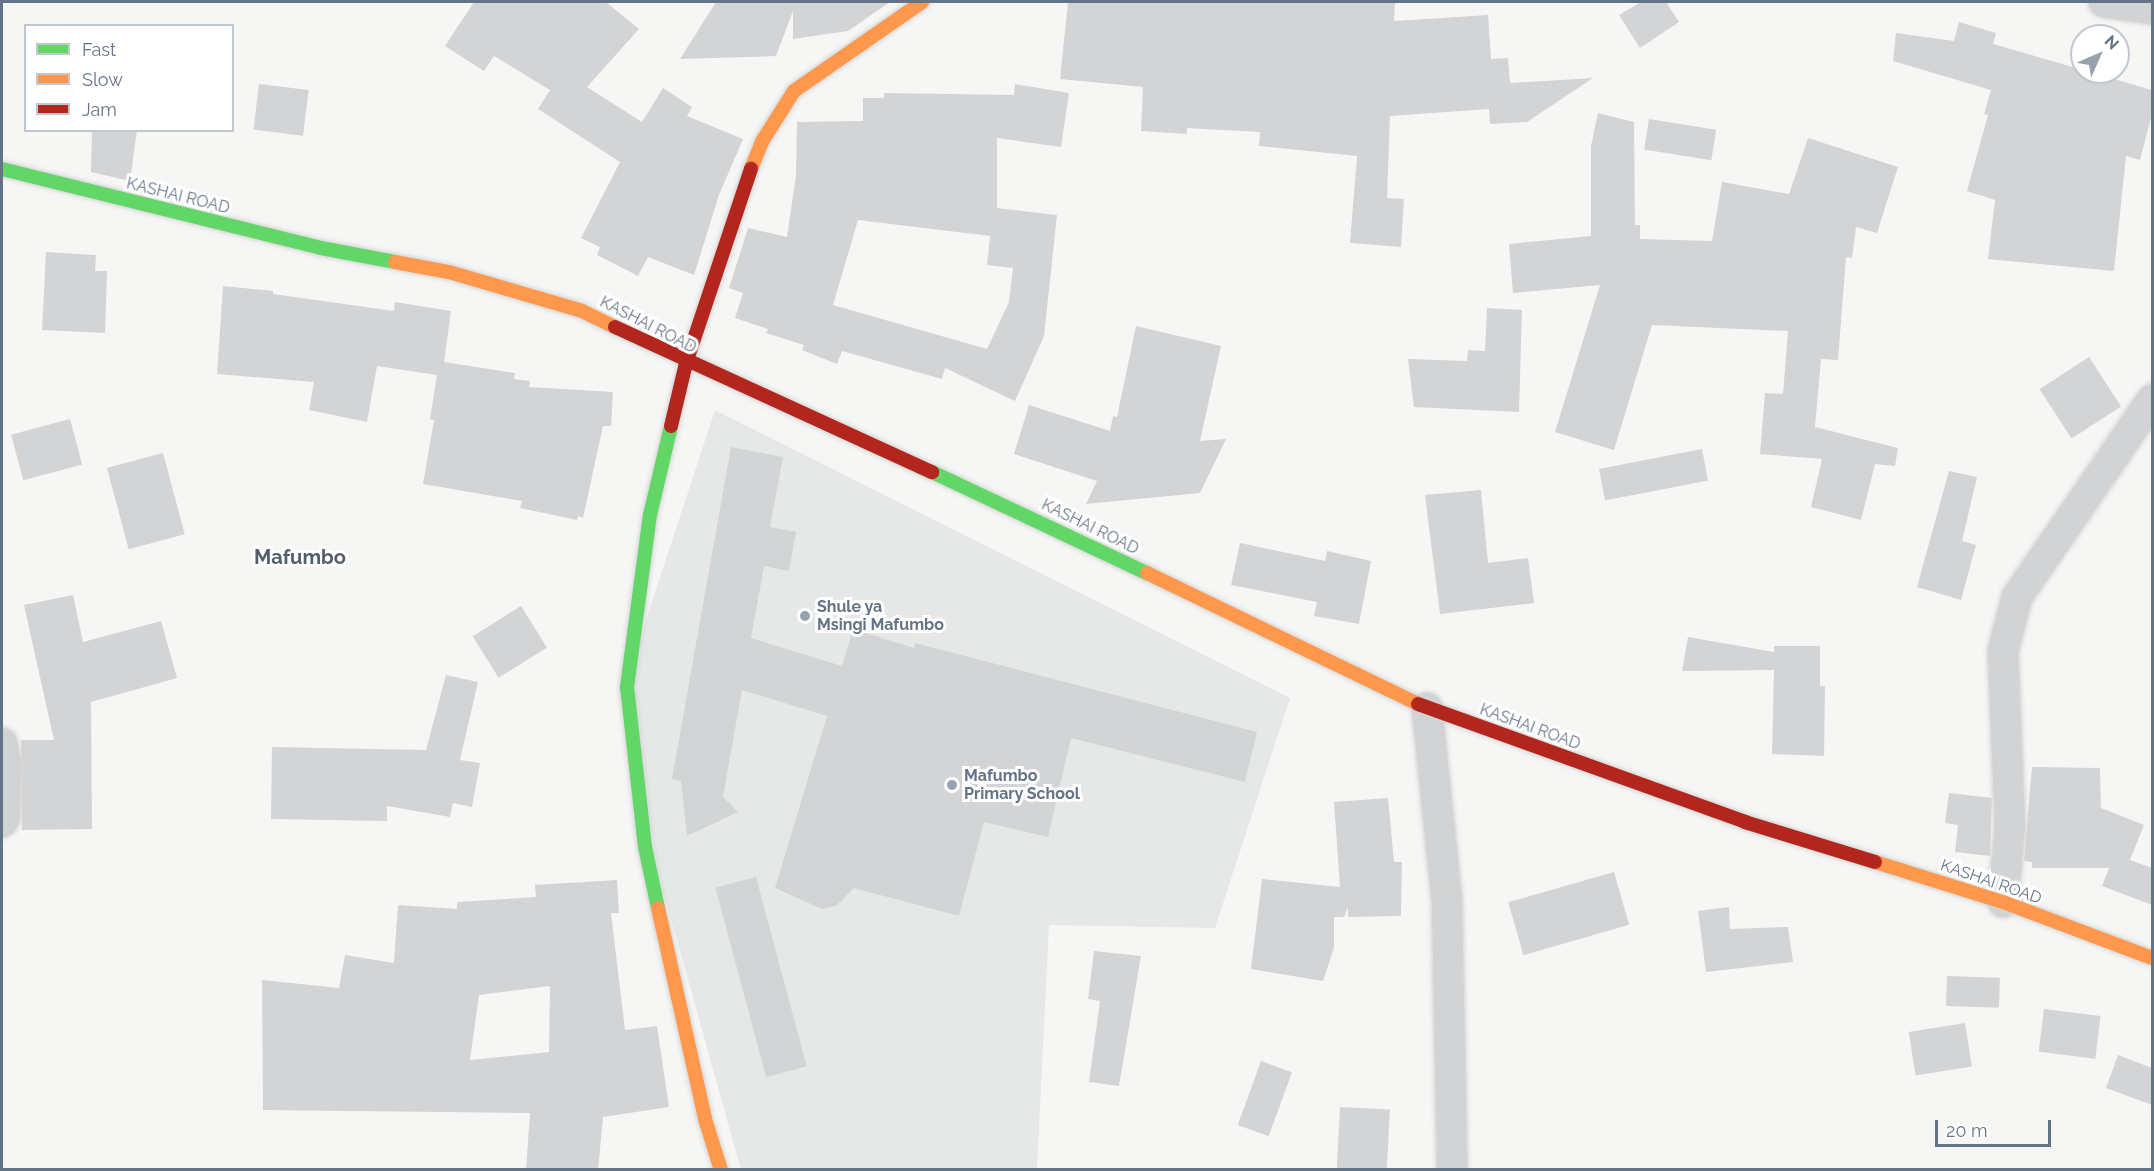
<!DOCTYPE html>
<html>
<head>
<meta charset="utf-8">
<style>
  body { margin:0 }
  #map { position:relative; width:2154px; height:1171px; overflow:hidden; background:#f6f7f5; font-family:Raleway,sans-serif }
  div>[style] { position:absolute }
  .built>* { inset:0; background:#e6e8e8 }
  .building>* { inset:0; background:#d3d4d5; transform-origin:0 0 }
  .roads { filter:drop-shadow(0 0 2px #d3d5d5) drop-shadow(0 0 2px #d3d5d5) }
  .street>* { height:30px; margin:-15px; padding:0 15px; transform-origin:15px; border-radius:15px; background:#d2d3d4 }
  .fast>* { height:14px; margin:-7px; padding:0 7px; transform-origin:7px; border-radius:7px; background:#63d668 }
  .slow>* { height:14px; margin:-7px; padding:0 7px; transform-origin:7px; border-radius:7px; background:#ff974d }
  .jam>* { height:14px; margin:-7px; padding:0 7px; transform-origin:7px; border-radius:7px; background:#b3261e }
  .dots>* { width:16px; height:16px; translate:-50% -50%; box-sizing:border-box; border:3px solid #fff; border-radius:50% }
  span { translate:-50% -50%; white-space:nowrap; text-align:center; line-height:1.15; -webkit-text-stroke:6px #fff; paint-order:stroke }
  .street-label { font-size:16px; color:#657387 }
  .poi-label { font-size:16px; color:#657387; font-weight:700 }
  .left { translate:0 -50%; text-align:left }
  .quarter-label { font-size:20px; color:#535d6c; font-weight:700 }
  .frame { position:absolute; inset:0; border:3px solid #657387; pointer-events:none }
  .legend { position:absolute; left:24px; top:24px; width:210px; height:108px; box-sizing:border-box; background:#fff; border:2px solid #c1c7cf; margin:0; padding:8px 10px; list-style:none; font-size:18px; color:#657387 }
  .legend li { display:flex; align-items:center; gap:12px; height:30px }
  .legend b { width:30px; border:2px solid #c1c7cf }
  .north { position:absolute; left:2070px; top:24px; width:60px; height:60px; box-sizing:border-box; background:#fff; border:2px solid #c1c7cf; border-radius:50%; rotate:45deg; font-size:16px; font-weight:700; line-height:24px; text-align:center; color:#657387 }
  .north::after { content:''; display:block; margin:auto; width:21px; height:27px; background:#98a1ae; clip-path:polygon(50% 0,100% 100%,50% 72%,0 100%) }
  .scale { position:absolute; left:1935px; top:1120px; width:116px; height:27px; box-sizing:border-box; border:3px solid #657387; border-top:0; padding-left:8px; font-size:18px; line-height:21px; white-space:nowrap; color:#657387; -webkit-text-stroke:4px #fff; paint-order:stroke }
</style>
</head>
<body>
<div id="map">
  <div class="built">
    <div style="clip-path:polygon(715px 410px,1290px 698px,1215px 928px,1049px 925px,1037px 1169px,741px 1170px,658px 872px,625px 684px)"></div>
  </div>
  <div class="building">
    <div style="clip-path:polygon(474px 2px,606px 2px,639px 29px,587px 87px,642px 122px,663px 88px,692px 107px,687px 116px,743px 139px,719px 195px,694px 275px,648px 257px,638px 276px,597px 255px,600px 247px,581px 238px,620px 162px,538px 109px,550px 90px,494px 56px,484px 71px,445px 46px)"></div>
    <div style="clip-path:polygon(716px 2px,890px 2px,848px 31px,793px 39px,793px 11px,776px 56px,680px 59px)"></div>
    <div style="clip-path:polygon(1068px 2px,1395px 2px,1394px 21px,1488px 15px,1491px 59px,1508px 58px,1510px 83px,1593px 78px,1527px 122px,1490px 124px,1489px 109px,1390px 116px,1387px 198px,1404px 199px,1401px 247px,1350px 243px,1357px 156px,1259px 146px,1260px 132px,1187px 128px,1187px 134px,1141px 131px,1143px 87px,1060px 79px)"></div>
    <div style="clip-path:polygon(1641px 2px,1666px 2px,1679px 22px,1640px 48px,1619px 15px)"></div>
    <div style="clip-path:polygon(1959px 22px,1996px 33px,1993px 44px,2152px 90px,2152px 114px,2140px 160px,2126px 156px,2114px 271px,1988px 259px,1995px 200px,1967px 191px,1988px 115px,1984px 114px,1991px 90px,1893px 61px,1896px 33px,1954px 41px)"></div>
    <div style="left:259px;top:84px;width:50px;height:46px;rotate:7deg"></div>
    <div style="clip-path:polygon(evenodd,1015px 84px,1069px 93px,1061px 147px,997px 138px,997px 208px,1057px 215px,1044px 336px,1015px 401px,945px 368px,942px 379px,842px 351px,837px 364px,802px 350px,804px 345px,766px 333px,768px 329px,735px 318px,743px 293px,729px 288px,748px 228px,787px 237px,796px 175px,797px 122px,863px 121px,863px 98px,884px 98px,884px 93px,1014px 95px,1015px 84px,858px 220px,990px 236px,987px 265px,1013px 268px,1009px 302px,987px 349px,833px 305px,858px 220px)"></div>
    <div style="clip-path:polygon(1598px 113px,1634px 122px,1635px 225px,1640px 225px,1640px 239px,1712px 241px,1722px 182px,1789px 194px,1808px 138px,1898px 167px,1877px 233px,1856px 227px,1852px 258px,1846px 257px,1838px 360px,1821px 359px,1815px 427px,1898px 448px,1895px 466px,1875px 464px,1861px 520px,1811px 507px,1822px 459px,1760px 454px,1765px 393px,1783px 394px,1788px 331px,1652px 325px,1614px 450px,1555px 432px,1600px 285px,1513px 293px,1509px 244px,1591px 236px,1591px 146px)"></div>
    <div style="left:1649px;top:119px;width:68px;height:31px;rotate:9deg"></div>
    <div style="clip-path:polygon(92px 130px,137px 130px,130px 181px,91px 172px)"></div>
    <div style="clip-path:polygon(46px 252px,96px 255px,95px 271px,107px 271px,105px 333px,42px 330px)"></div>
    <div style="clip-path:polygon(223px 286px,273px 291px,273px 294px,394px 311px,395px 302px,451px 311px,444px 362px,515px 373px,514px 379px,530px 381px,529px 387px,613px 392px,611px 426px,603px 426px,583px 518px,578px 516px,577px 520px,520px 508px,522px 501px,423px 484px,434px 420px,430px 419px,437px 375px,377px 366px,367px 422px,309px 410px,314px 382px,217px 374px)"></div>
    <div style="clip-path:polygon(1487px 308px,1522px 310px,1519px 412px,1414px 407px,1408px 359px,1467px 361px,1468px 350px,1485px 351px)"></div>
    <div style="clip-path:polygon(1136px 326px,1221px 346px,1200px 441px,1226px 439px,1200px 493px,1086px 504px,1097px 481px,1014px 454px,1029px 405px,1110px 431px,1113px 416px,1117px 417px)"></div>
    <div style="left:2089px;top:357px;width:59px;height:59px;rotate:57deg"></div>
    <div style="left:70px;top:419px;width:47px;height:61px;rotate:75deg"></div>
    <div style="clip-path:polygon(731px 447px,783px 457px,770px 527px,796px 532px,789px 571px,764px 566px,751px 638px,842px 666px,853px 629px,914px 648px,915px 643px,1257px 732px,1245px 782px,1071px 738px,1048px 837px,984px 822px,959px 916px,854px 888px,836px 906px,822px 909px,775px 888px,827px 716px,742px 690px,723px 797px,738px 812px,687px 836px,681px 781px,672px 779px)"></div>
    <div style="left:1702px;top:449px;width:32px;height:105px;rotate:79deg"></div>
    <div style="left:163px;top:453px;width:84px;height:58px;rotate:75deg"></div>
    <div style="clip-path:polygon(1949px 471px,1977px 477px,1962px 541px,1976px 545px,1961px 600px,1917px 587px)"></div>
    <div style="clip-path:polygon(1481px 490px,1488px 563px,1528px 558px,1534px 603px,1440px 614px,1425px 495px)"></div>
    <div style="clip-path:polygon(1240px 543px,1325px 561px,1327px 551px,1371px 561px,1359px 624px,1314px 616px,1317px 602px,1231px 585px)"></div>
    <div style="clip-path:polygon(73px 595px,83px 642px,161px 621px,177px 678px,91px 702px,92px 829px,22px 830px,21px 740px,54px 740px,24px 605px)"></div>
    <div style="left:521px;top:606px;width:49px;height:57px;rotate:58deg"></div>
    <div style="clip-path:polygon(1688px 637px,1774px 652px,1774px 646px,1820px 646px,1820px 686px,1825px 686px,1824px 756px,1772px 754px,1774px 670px,1682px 671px)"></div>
    <div style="clip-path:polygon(446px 675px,478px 682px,460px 760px,480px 763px,472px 807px,453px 803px,450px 817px,387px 806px,387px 821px,271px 819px,272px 747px,426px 750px)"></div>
    <div style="clip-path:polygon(2032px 767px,2100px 768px,2101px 808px,2144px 825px,2130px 860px,2152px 868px,2152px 905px,2102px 886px,2109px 868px,2032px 868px,2032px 862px,2024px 861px)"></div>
    <div style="clip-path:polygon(1949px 793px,1992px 798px,1990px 856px,1955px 852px,1958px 825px,1945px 823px)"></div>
    <div style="clip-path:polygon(1388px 798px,1394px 862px,1402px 862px,1401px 916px,1348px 917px,1348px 907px,1344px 917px,1334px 917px,1334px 948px,1323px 981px,1251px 969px,1262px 879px,1340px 887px,1334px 802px)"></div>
    <div style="left:1614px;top:872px;width:55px;height:110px;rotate:74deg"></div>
    <div style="left:756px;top:877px;width:196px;height:42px;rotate:75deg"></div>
    <div style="clip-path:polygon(evenodd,617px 880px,619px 913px,611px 913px,625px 1030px,657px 1026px,669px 1107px,603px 1117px,598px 1170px,526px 1170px,530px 1113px,263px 1110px,262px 980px,339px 988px,345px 955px,394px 963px,398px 905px,457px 909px,457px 902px,536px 897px,535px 885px,617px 880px,550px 986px,549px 1052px,470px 1060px,479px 995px,550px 986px)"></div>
    <div style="clip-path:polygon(1729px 907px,1730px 929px,1788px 927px,1793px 962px,1706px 972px,1698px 911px)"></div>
    <div style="clip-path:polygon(1094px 951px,1141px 956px,1119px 1086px,1089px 1082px,1100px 1001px,1088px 999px)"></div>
    <div style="left:1947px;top:976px;width:53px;height:30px;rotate:2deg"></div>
    <div style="left:2044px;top:1009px;width:57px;height:43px;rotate:7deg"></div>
    <div style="left:1965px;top:1023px;width:44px;height:57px;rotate:81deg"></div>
    <div style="clip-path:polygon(2118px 1055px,2152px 1068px,2152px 1105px,2106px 1088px)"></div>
    <div style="left:1261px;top:1061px;width:33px;height:68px;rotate:20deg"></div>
    <div style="left:1340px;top:1107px;width:50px;height:63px;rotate:3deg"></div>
  </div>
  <div class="roads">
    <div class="street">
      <div style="left:2104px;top:2px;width:49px;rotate:8.3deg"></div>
      <div style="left:1427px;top:708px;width:195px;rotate:84.1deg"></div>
      <div style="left:1447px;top:902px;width:268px;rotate:88.9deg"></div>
      <div style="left:2px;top:743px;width:20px;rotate:79deg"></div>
      <div style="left:6px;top:763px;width:54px;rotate:91.1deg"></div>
      <div style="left:5px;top:817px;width:6px;rotate:121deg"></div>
      <div style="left:2003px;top:902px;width:75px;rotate:-84.7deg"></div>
      <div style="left:2010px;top:827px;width:176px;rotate:-92.3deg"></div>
      <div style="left:2003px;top:651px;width:56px;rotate:-75.5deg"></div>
      <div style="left:2017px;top:597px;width:239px;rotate:-55.6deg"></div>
    </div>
    <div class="fast">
      <div style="left:2px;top:169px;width:329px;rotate:13.9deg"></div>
      <div style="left:321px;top:248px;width:75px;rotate:10.7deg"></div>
      <div style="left:932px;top:472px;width:238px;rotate:25.2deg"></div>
      <div style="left:658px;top:908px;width:62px;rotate:-102deg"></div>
      <div style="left:645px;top:847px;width:161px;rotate:-96.4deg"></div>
      <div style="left:627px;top:687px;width:174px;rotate:-82.4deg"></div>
      <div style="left:650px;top:515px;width:91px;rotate:-76.7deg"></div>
    </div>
    <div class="slow">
      <div style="left:751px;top:169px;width:31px;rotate:-68deg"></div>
      <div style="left:763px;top:140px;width:58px;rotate:-57.7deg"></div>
      <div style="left:794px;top:91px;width:156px;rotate:-34.8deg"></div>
      <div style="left:395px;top:262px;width:55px;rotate:10.5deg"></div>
      <div style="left:449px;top:272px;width:139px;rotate:16.3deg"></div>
      <div style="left:582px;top:311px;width:37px;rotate:26deg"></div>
      <div style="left:1147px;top:573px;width:301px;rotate:25.8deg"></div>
      <div style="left:1875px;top:862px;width:134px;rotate:17.4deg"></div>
      <div style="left:2003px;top:902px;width:159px;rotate:20.6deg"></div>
      <div style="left:658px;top:908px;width:216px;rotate:77.4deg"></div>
      <div style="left:705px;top:1119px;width:53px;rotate:72.6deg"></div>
    </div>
    <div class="jam">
      <div style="left:615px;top:327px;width:349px;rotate:24.6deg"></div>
      <div style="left:671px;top:426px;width:65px;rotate:-76.6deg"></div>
      <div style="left:686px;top:363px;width:205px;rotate:-71.5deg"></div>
      <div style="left:1418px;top:704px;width:348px;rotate:19.8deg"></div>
      <div style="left:1745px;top:822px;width:136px;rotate:17.1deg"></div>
    </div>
  </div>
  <div class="dots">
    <div style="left:805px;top:616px;background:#98a1ae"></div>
    <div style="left:952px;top:785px;background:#98a1ae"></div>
  </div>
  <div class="street-label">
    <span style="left:178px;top:196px;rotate:14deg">KASHAI ROAD</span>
    <span style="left:648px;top:325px;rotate:27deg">KASHAI ROAD</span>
    <span style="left:1090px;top:527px;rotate:26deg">KASHAI ROAD</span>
    <span style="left:1530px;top:727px;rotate:20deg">KASHAI ROAD</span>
    <span style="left:1991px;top:882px;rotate:19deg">KASHAI ROAD</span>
  </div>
  <div class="poi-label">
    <span class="left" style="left:817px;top:616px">Shule ya<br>Msingi Mafumbo</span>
    <span class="left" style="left:964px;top:785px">Mafumbo<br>Primary School</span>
  </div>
  <div class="quarter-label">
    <span style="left:300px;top:557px">Mafumbo</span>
  </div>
  <div class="frame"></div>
  <ul class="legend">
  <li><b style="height:8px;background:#63d668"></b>Fast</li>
  <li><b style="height:8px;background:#ff974d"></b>Slow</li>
  <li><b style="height:8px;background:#b3261e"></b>Jam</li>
  </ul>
  <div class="north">N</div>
  <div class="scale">20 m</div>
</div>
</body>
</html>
